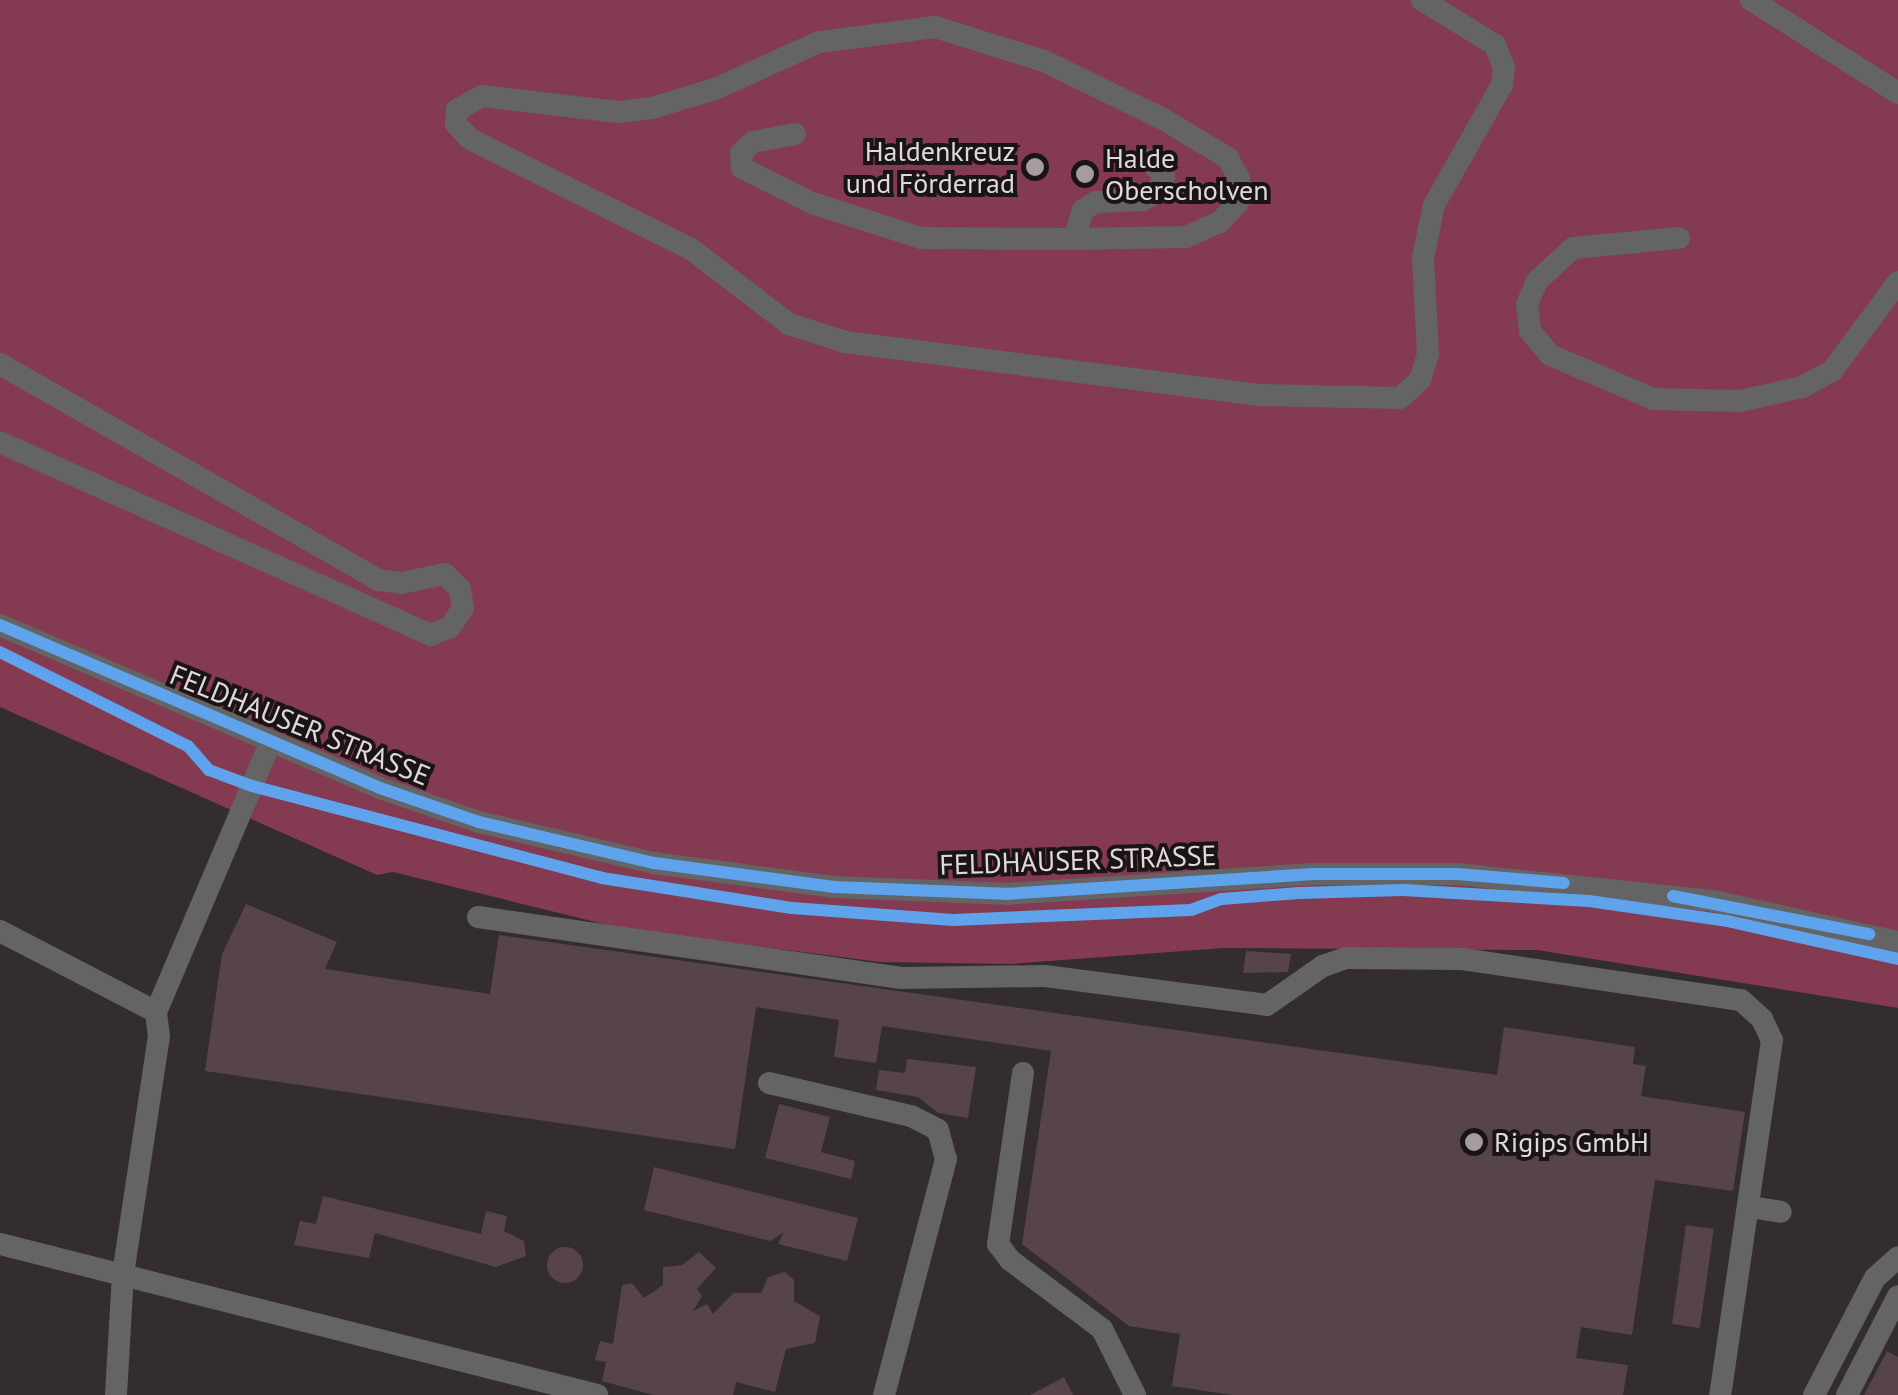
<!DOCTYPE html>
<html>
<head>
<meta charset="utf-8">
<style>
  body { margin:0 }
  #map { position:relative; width:1898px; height:1395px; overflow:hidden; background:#332d2e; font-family:"PT Sans",sans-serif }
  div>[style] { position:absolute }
  .forest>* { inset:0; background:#843a51 }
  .building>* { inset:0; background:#56444a; transform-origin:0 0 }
  .round { border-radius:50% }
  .minor>* { height:22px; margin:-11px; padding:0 11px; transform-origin:11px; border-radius:11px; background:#656464 }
  .cycleway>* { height:12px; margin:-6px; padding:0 6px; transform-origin:6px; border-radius:6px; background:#60a3ed }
  .dots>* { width:28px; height:28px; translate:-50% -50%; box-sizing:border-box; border:5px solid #1a1415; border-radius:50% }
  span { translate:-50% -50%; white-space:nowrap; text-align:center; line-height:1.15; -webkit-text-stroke:8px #1a1415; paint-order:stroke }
  .poi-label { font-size:28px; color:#e1d8da }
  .right { translate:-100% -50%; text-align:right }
  .left { translate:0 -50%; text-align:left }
  .street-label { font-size:28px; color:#e1d8da }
</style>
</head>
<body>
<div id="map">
  <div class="forest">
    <div style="clip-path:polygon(0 0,1898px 0,1898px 1008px,1537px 950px,1224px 948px,1011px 964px,880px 962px,624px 929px,393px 872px,377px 875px,0 707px)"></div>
  </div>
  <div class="building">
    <div style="clip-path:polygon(246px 904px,337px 942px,325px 969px,490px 994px,499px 935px,1497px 1075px,1504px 1027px,1635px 1047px,1633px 1064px,1646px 1066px,1641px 1096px,1745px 1112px,1733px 1191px,1655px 1180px,1632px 1335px,1581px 1327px,1576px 1358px,1628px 1365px,1623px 1395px,1232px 1395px,1172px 1386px,1180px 1334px,1129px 1326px,1022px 1244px,1051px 1051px,882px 1026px,876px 1063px,834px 1057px,839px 1020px,756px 1007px,735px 1149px,205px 1071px,222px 954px)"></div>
    <div style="clip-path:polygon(1246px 951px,1291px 954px,1288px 972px,1243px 973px)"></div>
    <div style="clip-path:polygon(907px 1059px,976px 1067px,968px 1118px,938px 1113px,918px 1097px,876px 1090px,879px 1070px,905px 1073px)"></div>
    <div style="clip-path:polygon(779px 1104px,830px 1117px,821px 1152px,855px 1161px,851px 1179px,765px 1158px)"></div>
    <div style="clip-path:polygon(654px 1167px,858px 1218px,847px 1261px,778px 1244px,784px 1232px,770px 1241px,644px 1210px)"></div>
    <div style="clip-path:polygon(323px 1196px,481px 1234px,486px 1211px,507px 1216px,504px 1231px,524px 1241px,526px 1256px,496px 1267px,375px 1233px,369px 1258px,294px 1245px,300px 1221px,316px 1224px)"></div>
    <div style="left:1686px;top:1225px;width:28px;height:100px;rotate:8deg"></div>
    <div class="round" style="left:547px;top:1247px;width:36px;height:36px"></div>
    <div style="clip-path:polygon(699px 1252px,716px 1268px,697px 1289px,702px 1296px,693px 1311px,707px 1304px,713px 1314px,733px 1293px,761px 1293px,768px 1277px,785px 1272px,794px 1280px,794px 1301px,820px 1316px,815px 1343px,786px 1349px,775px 1392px,736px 1382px,733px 1395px,653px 1395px,602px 1381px,606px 1362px,595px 1360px,600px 1341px,613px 1344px,622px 1285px,632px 1283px,644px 1298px,663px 1285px,663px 1267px,682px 1265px)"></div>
    <div style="clip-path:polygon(1887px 1351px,1898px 1357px,1898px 1395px,1864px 1395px)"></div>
    <div style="clip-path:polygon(1064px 1377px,1073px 1395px,1030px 1395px)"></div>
  </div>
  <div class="minor">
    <div style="left:1751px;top:0;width:174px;rotate:32.3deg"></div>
    <div style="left:795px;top:134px;width:43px;rotate:169.2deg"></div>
    <div style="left:753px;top:142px;width:16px;rotate:137deg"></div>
    <div style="left:741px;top:153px;width:15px;rotate:86deg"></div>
    <div style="left:742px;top:168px;width:78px;rotate:26.6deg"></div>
    <div style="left:812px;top:203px;width:114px;rotate:17.8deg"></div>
    <div style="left:921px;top:238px;width:153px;rotate:0.4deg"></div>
    <div style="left:1074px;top:239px;width:30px;rotate:-73deg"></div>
    <div style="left:1083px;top:210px;width:15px;rotate:-32deg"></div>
    <div style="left:1096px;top:202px;width:47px;rotate:-2.4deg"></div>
    <div style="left:1143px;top:200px;width:16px;rotate:-30deg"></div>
    <div style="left:1157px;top:192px;width:17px;rotate:-65deg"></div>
    <div style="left:1164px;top:177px;width:23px;rotate:-130deg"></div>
    <div style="left:1679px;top:238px;width:106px;rotate:174.6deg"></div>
    <div style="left:1573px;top:248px;width:49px;rotate:137.5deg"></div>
    <div style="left:1537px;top:281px;width:26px;rotate:113deg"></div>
    <div style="left:1527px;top:305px;width:26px;rotate:83deg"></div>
    <div style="left:1530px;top:331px;width:31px;rotate:50deg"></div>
    <div style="left:1550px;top:355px;width:112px;rotate:23.1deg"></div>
    <div style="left:1653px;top:399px;width:87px;rotate:1.3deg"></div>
    <div style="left:1740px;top:401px;width:64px;rotate:-12.7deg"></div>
    <div style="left:1802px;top:387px;width:34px;rotate:-28deg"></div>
    <div style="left:1832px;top:371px;width:111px;rotate:-53.4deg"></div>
    <div style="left:1074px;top:239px;width:112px;rotate:-1deg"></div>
    <div style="left:1186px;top:237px;width:37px;rotate:-24deg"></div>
    <div style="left:1220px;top:222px;width:26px;rotate:-47deg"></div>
    <div style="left:1238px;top:203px;width:24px;rotate:-88deg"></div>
    <div style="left:1239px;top:179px;width:24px;rotate:-118deg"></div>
    <div style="left:1228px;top:158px;width:76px;rotate:-149deg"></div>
    <div style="left:1163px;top:119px;width:132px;rotate:-154deg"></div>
    <div style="left:1044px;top:61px;width:114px;rotate:-162.7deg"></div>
    <div style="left:935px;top:27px;width:117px;rotate:172.6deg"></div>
    <div style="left:819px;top:42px;width:114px;rotate:155.7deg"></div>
    <div style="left:715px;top:89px;width:66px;rotate:163.2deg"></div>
    <div style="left:652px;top:108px;width:34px;rotate:173deg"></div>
    <div style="left:618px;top:112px;width:137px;rotate:-173.3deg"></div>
    <div style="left:482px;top:96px;width:29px;rotate:151deg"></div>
    <div style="left:457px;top:110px;width:14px;rotate:94deg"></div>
    <div style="left:456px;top:124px;width:21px;rotate:47deg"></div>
    <div style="left:470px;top:139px;width:247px;rotate:26.5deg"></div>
    <div style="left:691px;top:249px;width:123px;rotate:37.4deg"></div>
    <div style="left:789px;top:324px;width:59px;rotate:17.8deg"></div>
    <div style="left:845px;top:342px;width:418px;rotate:7.3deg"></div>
    <div style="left:1260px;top:395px;width:140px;rotate:1.2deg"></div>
    <div style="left:1400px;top:398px;width:27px;rotate:-42deg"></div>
    <div style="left:1420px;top:380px;width:27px;rotate:-73deg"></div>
    <div style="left:1428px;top:354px;width:96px;rotate:-93deg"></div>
    <div style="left:1423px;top:258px;width:54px;rotate:-78.3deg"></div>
    <div style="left:1434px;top:205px;width:138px;rotate:-60.5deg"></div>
    <div style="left:1502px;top:85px;width:18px;rotate:-84deg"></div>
    <div style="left:1504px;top:67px;width:24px;rotate:-112deg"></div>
    <div style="left:1495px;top:45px;width:86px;rotate:-148.3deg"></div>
    <div style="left:0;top:364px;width:435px;rotate:29.7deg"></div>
    <div style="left:378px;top:580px;width:23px;rotate:7deg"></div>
    <div style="left:401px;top:583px;width:45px;rotate:-11.6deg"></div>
    <div style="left:445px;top:574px;width:21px;rotate:45deg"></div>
    <div style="left:460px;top:589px;width:19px;rotate:81deg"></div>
    <div style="left:463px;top:608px;width:23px;rotate:124deg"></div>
    <div style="left:450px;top:627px;width:21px;rotate:157deg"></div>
    <div style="left:431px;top:635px;width:472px;rotate:-155.9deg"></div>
    <div style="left:0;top:625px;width:413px;rotate:23.2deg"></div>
    <div style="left:380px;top:788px;width:105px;rotate:19deg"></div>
    <div style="left:479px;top:822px;width:180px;rotate:13.2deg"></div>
    <div style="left:654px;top:863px;width:182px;rotate:7.6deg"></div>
    <div style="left:834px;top:887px;width:171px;rotate:2.3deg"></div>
    <div style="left:1005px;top:894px;width:309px;rotate:-3.7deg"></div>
    <div style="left:1313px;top:874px;width:144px"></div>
    <div style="left:1457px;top:874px;width:257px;rotate:6deg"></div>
    <div style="left:1713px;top:901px;width:189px;rotate:12.5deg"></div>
    <div style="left:478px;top:917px;width:426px;rotate:8.2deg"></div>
    <div style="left:900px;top:978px;width:145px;rotate:-0.8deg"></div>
    <div style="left:1045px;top:976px;width:224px;rotate:7.4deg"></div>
    <div style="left:1267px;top:1005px;width:68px;rotate:-34.9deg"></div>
    <div style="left:1323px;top:966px;width:24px;rotate:-19deg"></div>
    <div style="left:1346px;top:958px;width:116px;rotate:0.5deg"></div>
    <div style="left:1462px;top:959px;width:282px;rotate:8.4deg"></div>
    <div style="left:1741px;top:1000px;width:28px;rotate:42deg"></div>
    <div style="left:1762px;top:1019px;width:23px;rotate:65deg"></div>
    <div style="left:1772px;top:1040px;width:359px;rotate:98.3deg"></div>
    <div style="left:0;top:931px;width:176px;rotate:27.4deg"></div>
    <div style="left:1023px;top:1073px;width:173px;rotate:98.3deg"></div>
    <div style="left:998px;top:1244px;width:20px;rotate:53deg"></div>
    <div style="left:1010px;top:1260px;width:115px;rotate:36.9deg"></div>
    <div style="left:1102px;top:1329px;width:74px;rotate:63.4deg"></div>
    <div style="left:769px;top:1083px;width:146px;rotate:13.1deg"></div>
    <div style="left:911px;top:1116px;width:30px;rotate:27deg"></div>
    <div style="left:938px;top:1130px;width:30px;rotate:75deg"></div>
    <div style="left:946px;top:1159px;width:244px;rotate:104.7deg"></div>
    <div style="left:1750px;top:1207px;width:31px;rotate:9deg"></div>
    <div style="left:0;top:1244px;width:616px;rotate:14.19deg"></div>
    <div style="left:116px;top:1395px;width:121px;rotate:-86.7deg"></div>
    <div style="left:123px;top:1274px;width:240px;rotate:-81.4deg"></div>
    <div style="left:159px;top:1037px;width:25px;rotate:-97deg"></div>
    <div style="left:156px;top:1012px;width:292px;rotate:-67deg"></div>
    <div style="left:1814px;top:1395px;width:132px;rotate:-62.5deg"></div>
    <div style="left:1875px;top:1278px;width:31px;rotate:-42deg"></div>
    <div style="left:1847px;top:1395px;width:111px;rotate:-62.7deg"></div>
  </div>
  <div class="cycleway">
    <div style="left:0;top:625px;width:413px;rotate:23.2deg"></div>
    <div style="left:380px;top:788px;width:105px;rotate:19deg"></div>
    <div style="left:479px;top:822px;width:180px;rotate:13.2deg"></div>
    <div style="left:654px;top:863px;width:182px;rotate:7.6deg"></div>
    <div style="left:834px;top:887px;width:171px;rotate:2.3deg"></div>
    <div style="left:1005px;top:894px;width:309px;rotate:-3.7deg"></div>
    <div style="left:1313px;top:874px;width:144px"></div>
    <div style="left:1457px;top:874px;width:107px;rotate:4.8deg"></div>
    <div style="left:0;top:652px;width:210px;rotate:26.6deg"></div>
    <div style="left:188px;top:746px;width:32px;rotate:49deg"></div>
    <div style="left:209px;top:770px;width:46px;rotate:20.4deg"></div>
    <div style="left:252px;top:786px;width:362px;rotate:14.7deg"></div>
    <div style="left:602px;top:878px;width:192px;rotate:9deg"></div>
    <div style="left:792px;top:908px;width:161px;rotate:4.3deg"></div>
    <div style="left:953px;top:920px;width:238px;rotate:-2.4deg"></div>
    <div style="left:1191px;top:910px;width:33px;rotate:-20deg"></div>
    <div style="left:1222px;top:899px;width:77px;rotate:-4.5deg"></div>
    <div style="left:1299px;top:893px;width:104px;rotate:-1.7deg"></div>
    <div style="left:1403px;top:890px;width:186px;rotate:3.4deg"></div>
    <div style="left:1589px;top:901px;width:139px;rotate:8.2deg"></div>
    <div style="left:1727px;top:921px;width:175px;rotate:12.5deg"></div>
    <div style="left:1673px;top:896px;width:200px;rotate:11deg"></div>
  </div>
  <div class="dots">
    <div style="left:1035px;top:167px;background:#a49c9e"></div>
    <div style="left:1085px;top:174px;background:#a49c9e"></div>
    <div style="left:1474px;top:1142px;background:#a49c9e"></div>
  </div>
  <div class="poi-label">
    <span class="right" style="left:1015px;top:167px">Haldenkreuz<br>und Förderrad</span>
    <span class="left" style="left:1105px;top:174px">Halde<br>Oberscholven</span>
    <span class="left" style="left:1494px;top:1142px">Rigips GmbH</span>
  </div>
  <div class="street-label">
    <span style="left:300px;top:725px;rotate:22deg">FELDHAUSER STRASSE</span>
    <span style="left:1078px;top:860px;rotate:-2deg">FELDHAUSER STRASSE</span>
  </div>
</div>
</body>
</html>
